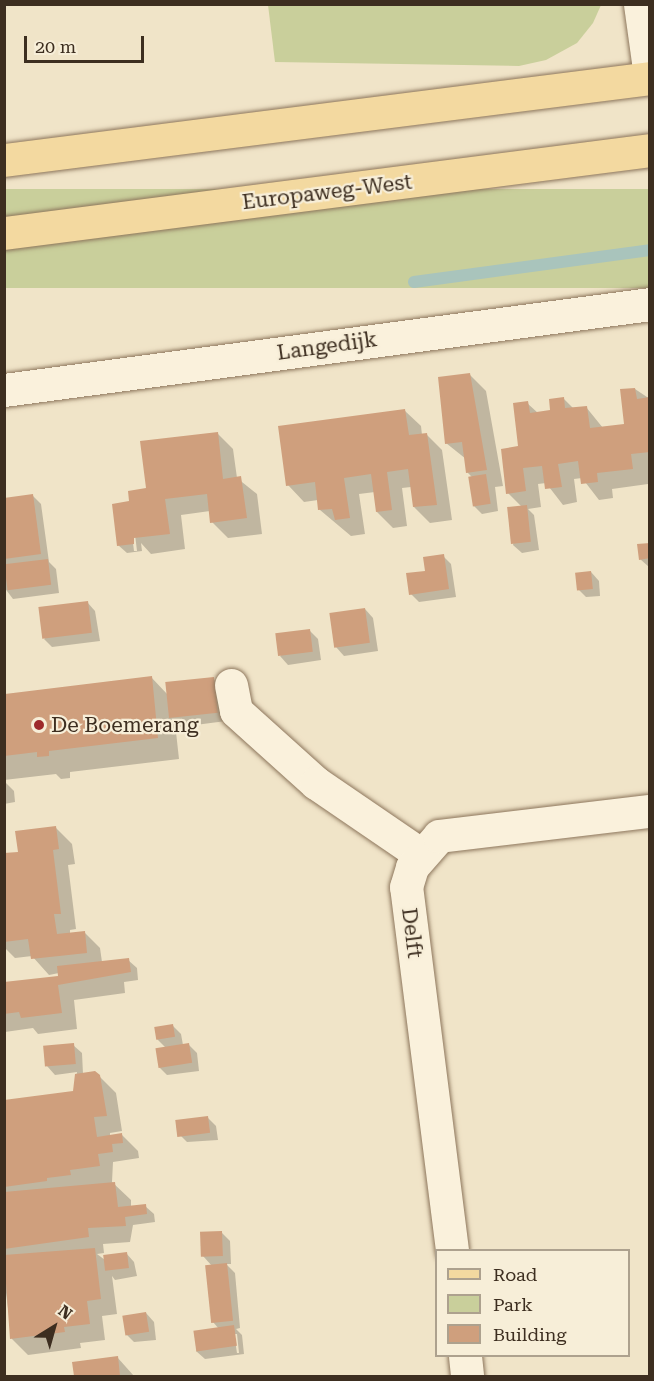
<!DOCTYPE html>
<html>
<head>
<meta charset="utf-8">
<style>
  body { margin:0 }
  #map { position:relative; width:654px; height:1381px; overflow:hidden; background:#f0e4c8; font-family:"Roboto Serif",serif }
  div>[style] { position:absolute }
  .green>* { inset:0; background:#c9cf9b; transform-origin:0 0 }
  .shadow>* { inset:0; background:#0003 }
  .stream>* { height:12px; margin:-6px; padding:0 6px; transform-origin:6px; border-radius:6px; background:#a9c4bc }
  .building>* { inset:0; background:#cf9f7d; transform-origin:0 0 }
  .roads { filter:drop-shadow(0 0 2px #8d765c) drop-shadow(0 0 2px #8d765c) }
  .minor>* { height:33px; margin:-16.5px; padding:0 16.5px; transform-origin:16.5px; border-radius:16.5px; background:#faf1dc }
  .major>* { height:33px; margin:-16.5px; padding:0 16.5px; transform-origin:16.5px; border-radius:16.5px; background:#f3d9a0 }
  .dots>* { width:16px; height:16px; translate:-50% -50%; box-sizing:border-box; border:3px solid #f7eed8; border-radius:50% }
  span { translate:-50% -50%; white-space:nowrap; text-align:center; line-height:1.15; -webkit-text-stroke:4.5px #f7eed8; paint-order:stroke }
  .street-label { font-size:21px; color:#3d2e20 }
  .poi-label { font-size:21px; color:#3d2e20 }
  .left { translate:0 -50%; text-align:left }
  .frame { position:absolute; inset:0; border:6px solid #3d2e20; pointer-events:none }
  .legend { position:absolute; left:435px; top:1249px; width:195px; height:108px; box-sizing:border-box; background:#f7eed8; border:2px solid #ada18e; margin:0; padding:8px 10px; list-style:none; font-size:18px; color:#3d2e20 }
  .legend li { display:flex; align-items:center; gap:12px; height:30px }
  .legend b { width:30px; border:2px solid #ada18e }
  .north { position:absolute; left:24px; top:1297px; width:60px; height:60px; -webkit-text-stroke:4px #f7eed8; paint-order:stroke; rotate:37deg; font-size:16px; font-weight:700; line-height:24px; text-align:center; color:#3d2e20 }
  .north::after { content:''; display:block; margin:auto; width:21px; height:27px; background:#3d2e20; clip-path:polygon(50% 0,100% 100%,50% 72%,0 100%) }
  .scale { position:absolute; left:24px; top:36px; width:120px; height:27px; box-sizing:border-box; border:3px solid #3d2e20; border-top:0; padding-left:8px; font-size:18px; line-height:21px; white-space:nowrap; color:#3d2e20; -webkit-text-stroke:4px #f7eed8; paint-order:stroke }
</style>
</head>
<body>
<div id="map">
  <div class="green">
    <div style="clip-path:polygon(268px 5px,268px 4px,601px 5px,593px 23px,577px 43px,546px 60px,519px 66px,275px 62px)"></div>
    <div style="left:649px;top:189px;width:99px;height:650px;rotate:90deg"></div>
  </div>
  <div class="shadow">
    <div style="clip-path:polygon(469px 374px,486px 391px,503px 486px,495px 487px,498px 511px,482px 514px,474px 506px,473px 478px,467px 472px,466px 459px,446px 443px)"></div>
    <div style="clip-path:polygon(635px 389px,650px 399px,648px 484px,612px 489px,613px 498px,599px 500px,582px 478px,574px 479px,577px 502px,563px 505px,546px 483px,538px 484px,541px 507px,528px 509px,534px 515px,539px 550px,522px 553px,513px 545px,522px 507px,508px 493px,527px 403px,538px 413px,552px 411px,563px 398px,574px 409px,586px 407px,603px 428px,626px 425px)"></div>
    <div style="clip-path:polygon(404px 410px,421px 426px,422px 435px,426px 434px,442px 450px,452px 520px,430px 523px,414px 507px,411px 487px,402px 488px,407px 526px,393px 528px,377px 512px,375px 492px,359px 494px,365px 534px,351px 536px,320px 510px,318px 500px,304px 502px,288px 485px)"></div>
    <div style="clip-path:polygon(evenodd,217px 433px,233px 449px,237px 478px,257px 494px,262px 534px,228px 538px,212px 522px,210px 511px,181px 515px,185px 549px,151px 554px,141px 543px,142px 551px,127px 553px,118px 545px,131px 502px,217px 433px,130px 518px,133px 518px,137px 551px,134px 551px,130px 518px)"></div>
    <div style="clip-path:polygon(33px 496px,41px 504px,49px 562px,56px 569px,59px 593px,13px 599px,4px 587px,4px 518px)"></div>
    <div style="clip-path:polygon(650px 544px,650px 567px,649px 567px,640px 559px)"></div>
    <div style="clip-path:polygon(443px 556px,451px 564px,456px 597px,419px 602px,411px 594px)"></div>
    <div style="clip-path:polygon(591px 572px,599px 581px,600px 596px,586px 597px,578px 589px)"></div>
    <div style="clip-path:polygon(87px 602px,95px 611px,100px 641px,52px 647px,44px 639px)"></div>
    <div style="clip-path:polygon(365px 609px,373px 618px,378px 651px,344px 656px,336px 647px)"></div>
    <div style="clip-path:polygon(310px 631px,318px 639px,321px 660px,288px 665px,280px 656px)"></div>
    <div style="clip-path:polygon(151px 677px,168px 695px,213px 679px,222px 687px,226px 721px,180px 727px,175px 723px,179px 759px,70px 772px,70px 778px,61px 779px,56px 774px,4px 780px,4px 707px)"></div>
    <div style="clip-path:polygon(6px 783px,14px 791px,15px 802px,4px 804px)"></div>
    <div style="clip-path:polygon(56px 828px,72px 844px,75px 864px,68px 865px,76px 929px,70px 930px,70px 934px,84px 932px,100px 948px,102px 962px,128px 960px,137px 968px,138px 980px,124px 982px,125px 993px,74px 1000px,77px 1029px,38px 1034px,33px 1028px,5px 1032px,4px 984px,59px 977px,59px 973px,49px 975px,32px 956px,15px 958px,4px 947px,4px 855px,20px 853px)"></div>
    <div style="clip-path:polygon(173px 1026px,181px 1034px,183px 1045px,188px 1044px,197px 1053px,199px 1071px,167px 1075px,159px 1067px,165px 1047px,157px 1039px)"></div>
    <div style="clip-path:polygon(73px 1045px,82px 1053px,83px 1074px,99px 1076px,116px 1093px,122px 1131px,110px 1133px,110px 1137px,122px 1135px,138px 1151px,139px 1158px,113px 1162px,112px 1182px,131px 1200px,131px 1207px,145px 1206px,154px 1214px,155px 1222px,133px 1225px,130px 1242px,103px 1244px,104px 1253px,97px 1254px,105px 1260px,126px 1253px,134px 1262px,137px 1276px,115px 1280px,112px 1276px,117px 1314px,102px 1316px,105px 1340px,80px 1343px,81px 1348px,28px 1355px,12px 1339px,4px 1277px,4px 1257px,8px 1257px,4px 1253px,4px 1101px,74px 1092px,77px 1072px,55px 1075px,47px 1066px)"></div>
    <div style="clip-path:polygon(207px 1117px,216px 1126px,218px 1140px,187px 1142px,179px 1134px)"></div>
    <div style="clip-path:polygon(evenodd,222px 1233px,230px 1241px,231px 1264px,226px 1264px,235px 1273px,240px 1328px,236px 1329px,242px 1335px,244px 1354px,205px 1359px,196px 1351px,219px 1329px,213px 1322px,212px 1266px,203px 1256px,222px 1233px,234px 1334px,237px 1334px,239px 1353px,237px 1353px,234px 1334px)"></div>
    <div style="clip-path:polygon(146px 1313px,154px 1322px,156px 1340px,134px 1342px,126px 1334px)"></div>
    <div style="clip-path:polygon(117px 1357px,134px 1376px,75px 1376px,74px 1363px)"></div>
  </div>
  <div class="stream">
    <div style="left:414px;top:282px;width:238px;rotate:-7.7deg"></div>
  </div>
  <div class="building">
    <div style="clip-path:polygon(470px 373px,487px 470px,466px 473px,462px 442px,445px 444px,438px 377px)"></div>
    <div style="clip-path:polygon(635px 388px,637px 399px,650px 397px,650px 452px,631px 454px,633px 469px,597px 473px,598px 482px,581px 484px,578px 461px,558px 464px,562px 487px,545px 489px,542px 466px,523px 468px,526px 491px,506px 494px,501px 449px,518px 446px,513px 403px,528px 401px,530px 413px,550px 410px,549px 399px,564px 397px,565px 408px,587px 406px,590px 428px,624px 424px,620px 389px)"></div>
    <div style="clip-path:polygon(405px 409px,409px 435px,427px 433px,437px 505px,413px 507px,408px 469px,387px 472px,392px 510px,376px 512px,371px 474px,344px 478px,350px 518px,335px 520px,332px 509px,318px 510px,315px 482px,286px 486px,278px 426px)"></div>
    <div style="clip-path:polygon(218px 432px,223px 479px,241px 476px,247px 518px,210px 523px,207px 494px,165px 499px,170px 534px,134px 538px,134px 544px,117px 546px,112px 504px,129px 501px,128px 491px,146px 488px,140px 441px)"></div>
    <div style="left:486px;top:474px;width:30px;height:18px;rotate:81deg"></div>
    <div style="clip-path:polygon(33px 494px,41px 554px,4px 559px,4px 498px)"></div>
    <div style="left:527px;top:505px;width:37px;height:20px;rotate:84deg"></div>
    <div style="clip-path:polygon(650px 543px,650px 558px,639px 560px,637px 544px)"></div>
    <div style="clip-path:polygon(444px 554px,449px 589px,409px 595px,406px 573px,425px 571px,423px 557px)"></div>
    <div style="left:48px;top:559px;width:26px;height:44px;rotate:83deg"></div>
    <div style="left:591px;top:571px;width:18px;height:16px;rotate:84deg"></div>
    <div style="left:88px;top:601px;width:32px;height:50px;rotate:83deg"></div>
    <div style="left:365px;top:608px;width:35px;height:36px;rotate:82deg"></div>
    <div style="left:310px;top:629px;width:23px;height:35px;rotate:83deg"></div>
    <div style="clip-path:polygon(152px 676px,158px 738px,49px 751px,49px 756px,37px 757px,37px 752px,4px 756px,5px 694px)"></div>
    <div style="left:214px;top:677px;width:36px;height:49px;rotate:84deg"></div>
    <div style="clip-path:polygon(56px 826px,59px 849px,53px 850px,61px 914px,54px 914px,57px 934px,85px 931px,87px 953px,31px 959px,28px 939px,4px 942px,4px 853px,18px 852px,15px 831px)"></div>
    <div style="clip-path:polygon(129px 958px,131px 972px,58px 985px,62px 1013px,21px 1018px,19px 1012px,4px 1014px,4px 982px,58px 976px,57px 966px)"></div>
    <div style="left:173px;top:1024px;width:13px;height:19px;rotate:81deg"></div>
    <div style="left:74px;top:1043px;width:21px;height:31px;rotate:85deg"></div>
    <div style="left:189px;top:1043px;width:20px;height:34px;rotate:81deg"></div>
    <div style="clip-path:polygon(95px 1071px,100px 1075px,107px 1116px,94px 1117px,97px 1137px,122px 1133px,123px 1143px,112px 1144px,113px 1152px,98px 1154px,100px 1166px,70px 1170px,71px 1175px,47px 1178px,47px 1181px,4px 1187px,4px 1100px,73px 1091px,75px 1074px)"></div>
    <div style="left:208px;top:1116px;width:17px;height:33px;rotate:83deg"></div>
    <div style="clip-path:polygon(115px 1182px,118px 1207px,146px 1204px,147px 1214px,125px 1217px,126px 1226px,88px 1228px,89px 1237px,4px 1249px,4px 1192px)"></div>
    <div style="left:222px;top:1231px;width:25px;height:22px;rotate:88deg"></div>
    <div style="clip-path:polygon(95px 1248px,101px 1299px,87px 1301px,90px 1324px,64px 1327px,65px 1332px,10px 1339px,4px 1255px)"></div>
    <div style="left:127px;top:1252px;width:16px;height:24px;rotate:83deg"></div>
    <div style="left:227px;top:1263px;width:58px;height:22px;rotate:84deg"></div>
    <div style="left:146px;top:1312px;width:20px;height:24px;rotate:81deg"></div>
    <div style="left:234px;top:1325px;width:21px;height:41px;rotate:82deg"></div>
    <div style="clip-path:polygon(118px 1356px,120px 1376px,74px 1376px,72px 1362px)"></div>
  </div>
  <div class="roads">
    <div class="minor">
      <div style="left:640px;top:4px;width:73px;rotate:82.1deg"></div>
      <div style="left:4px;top:390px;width:652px;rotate:-7.58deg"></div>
      <div style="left:231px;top:685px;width:26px;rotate:79deg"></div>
      <div style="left:236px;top:711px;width:108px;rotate:42deg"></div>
      <div style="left:316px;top:783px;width:126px;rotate:34.3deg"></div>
      <div style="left:452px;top:1250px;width:366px;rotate:-97.2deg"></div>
      <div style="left:406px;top:887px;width:21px;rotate:-73deg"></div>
      <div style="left:412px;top:867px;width:41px;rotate:-48.9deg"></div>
      <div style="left:439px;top:836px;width:212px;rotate:-6.8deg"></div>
      <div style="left:465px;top:1356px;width:20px;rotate:84deg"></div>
    </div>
    <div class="major">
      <div style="left:4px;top:160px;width:651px;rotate:-7.23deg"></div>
      <div style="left:4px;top:233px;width:651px;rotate:-7.32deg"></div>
    </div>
  </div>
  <div class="dots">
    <div style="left:39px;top:725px;background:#9e2a2b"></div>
  </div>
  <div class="street-label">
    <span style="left:327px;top:192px;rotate:-7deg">Europaweg-West</span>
    <span style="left:327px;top:346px;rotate:-8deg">Langedijk</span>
    <span style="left:412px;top:933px;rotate:83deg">Delft</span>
  </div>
  <div class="poi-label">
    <span class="left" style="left:51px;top:725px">De Boemerang</span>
  </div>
  <div class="frame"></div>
  <ul class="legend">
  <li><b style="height:8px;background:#f3d9a0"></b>Road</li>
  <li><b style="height:16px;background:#c9cf9b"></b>Park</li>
  <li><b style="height:16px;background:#cf9f7d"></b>Building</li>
  </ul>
  <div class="north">N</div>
  <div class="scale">20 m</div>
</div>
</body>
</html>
